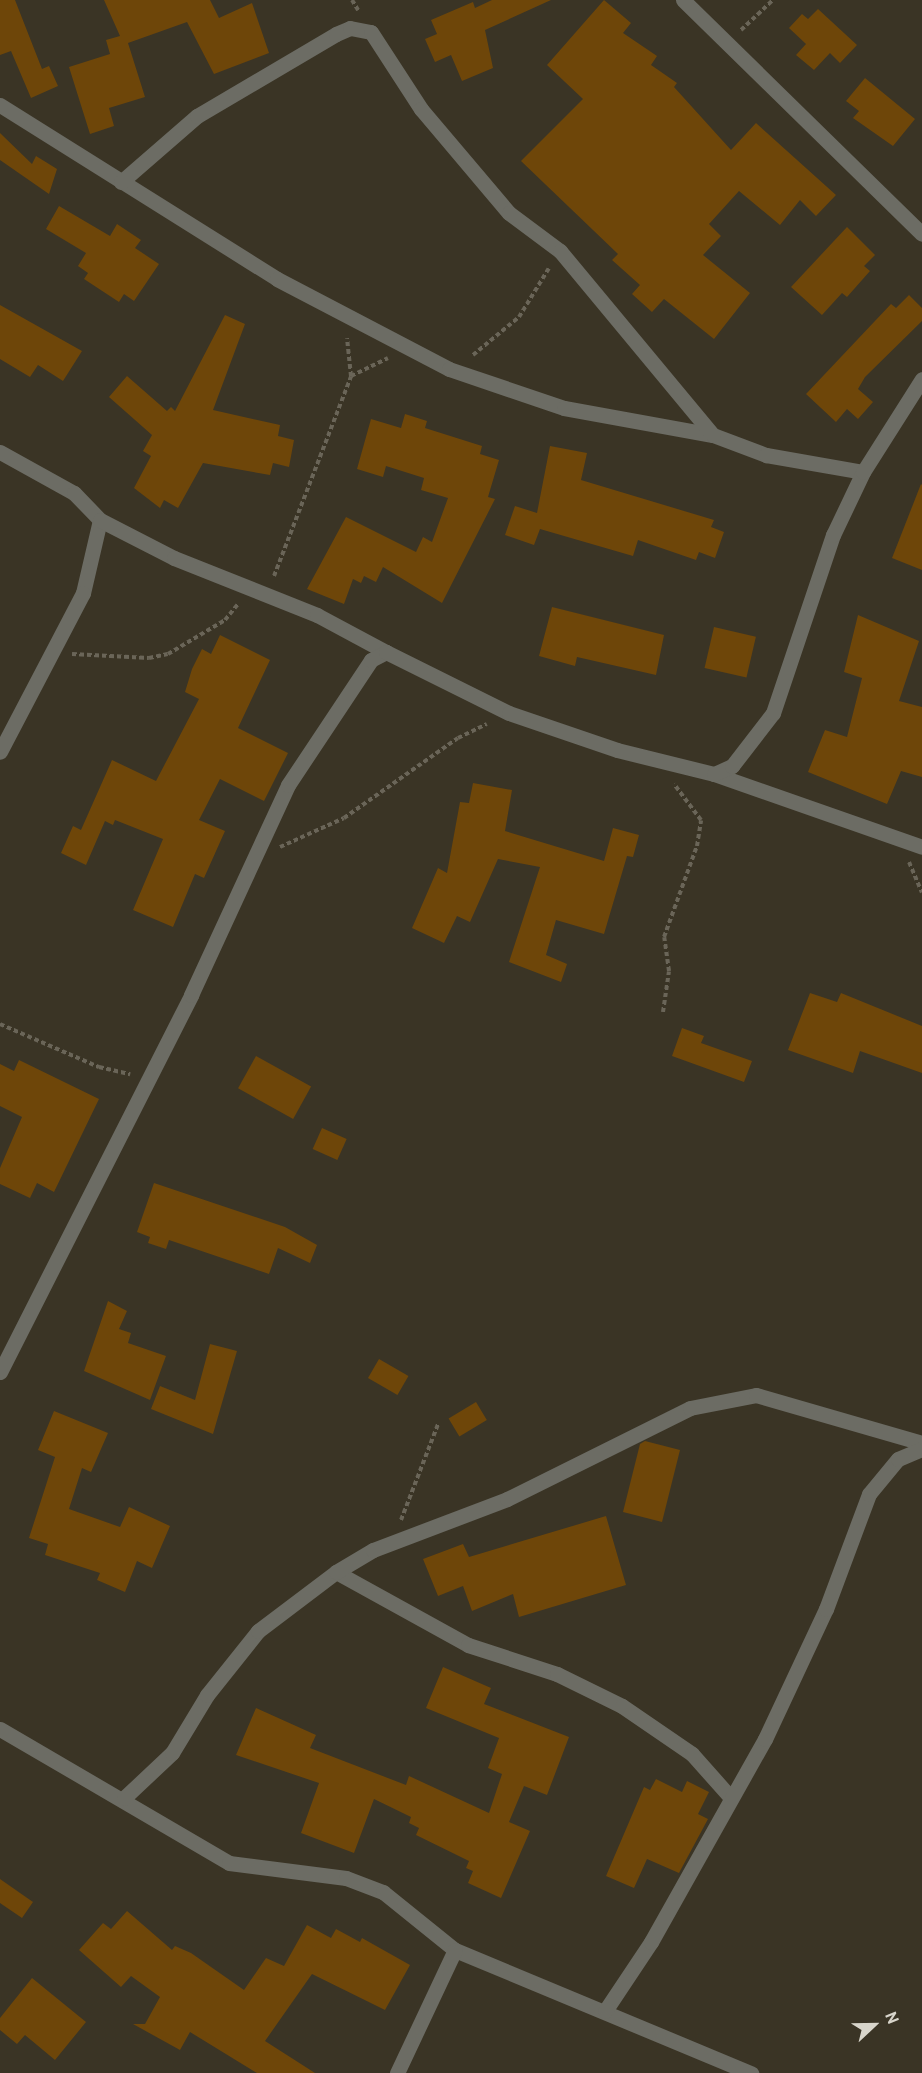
<!DOCTYPE html>
<html>
<head>
<meta charset="utf-8">
<style>
  body { margin:0 }
  #map { position:relative; width:922px; height:2073px; overflow:hidden; background:#3a3425; font-family:Overpass,sans-serif }
  div>[style] { position:absolute }
  .building>* { inset:0; background:#6e4609; transform-origin:0 0 }
  .path>* { height:4px; margin-top:-2px; transform-origin:0; background:repeating-linear-gradient(90deg,#6a6558 0 4.5px,transparent 0 7.5px) }
  .minor>* { height:15px; margin:-7.5px; padding:0 7.5px; transform-origin:7.5px; border-radius:7.5px; background:#6c6c64 }
  span { translate:-50% -50%; white-space:nowrap; text-align:center; line-height:1.15; -webkit-text-stroke:4.5px #3a3425; paint-order:stroke }
  .north { position:absolute; left:844px; top:1995px; width:60px; height:60px; -webkit-text-stroke:4px #3a3425; paint-order:stroke; rotate:68deg; font-size:16px; font-weight:700; line-height:24px; text-align:center; color:#d8d5cb }
  .north::after { content:''; display:block; margin:auto; width:21px; height:27px; background:#d8d5cb; clip-path:polygon(50% 0,100% 100%,50% 72%,0 100%) }
</style>
</head>
<body>
<div id="map">
  <div class="building">
    <div style="clip-path:polygon(0 0,15px 0,42px 69px,49px 66px,58px 86px,31px 98px,11px 51px,0 55px)"></div>
    <div style="clip-path:polygon(104px 0,210px 0,219px 18px,252px 3px,269px 53px,214px 74px,187px 22px,128px 43px,145px 97px,109px 108px,114px 126px,90px 134px,69px 67px,110px 54px,106px 40px,120px 36px)"></div>
    <div style="clip-path:polygon(492px 0,551px 0,485px 30px,493px 68px,462px 81px,451px 55px,435px 62px,425px 39px,437px 34px,431px 20px,473px 2px,475px 8px)"></div>
    <div style="clip-path:polygon(604px 0,631px 23px,623px 33px,657px 56px,651px 65px,677px 83px,674px 87px,731px 150px,756px 123px,836px 195px,816px 216px,800px 200px,780px 225px,739px 191px,709px 224px,721px 236px,703px 255px,750px 293px,714px 339px,664px 299px,652px 312px,632px 294px,640px 285px,612px 260px,618px 254px,521px 161px,583px 99px,547px 65px)"></div>
    <div style="clip-path:polygon(818px 9px,857px 45px,840px 63px,830px 53px,814px 70px,796px 55px,806px 44px,789px 28px,802px 14px,808px 19px)"></div>
    <div style="clip-path:polygon(865px 78px,915px 119px,893px 146px,853px 118px,859px 111px,846px 101px)"></div>
    <div style="clip-path:polygon(0 133px,32px 164px,36px 156px,57px 169px,49px 194px,0 160px)"></div>
    <div style="clip-path:polygon(59px 206px,110px 236px,117px 224px,141px 240px,135px 248px,159px 264px,134px 301px,124px 294px,119px 302px,84px 279px,88px 273px,78px 266px,86px 253px,46px 229px)"></div>
    <div style="clip-path:polygon(847px 227px,875px 255px,864px 266px,870px 271px,847px 297px,842px 293px,822px 315px,791px 287px)"></div>
    <div style="clip-path:polygon(909px 295px,922px 308px,922px 321px,865px 377px,858px 389px,873px 402px,858px 419px,847px 409px,836px 422px,806px 394px,891px 304px,896px 308px)"></div>
    <div style="clip-path:polygon(0 305px,82px 351px,63px 381px,38px 365px,30px 377px,0 359px)"></div>
    <div style="clip-path:polygon(225px 315px,245px 324px,213px 410px,280px 425px,278px 436px,294px 440px,289px 467px,273px 463px,270px 475px,203px 463px,178px 508px,164px 500px,160px 508px,134px 488px,151px 456px,143px 451px,152px 435px,109px 397px,127px 376px,167px 411px,171px 407px,175px 411px)"></div>
    <div style="clip-path:polygon(405px 414px,427px 421px,425px 428px,482px 446px,480px 454px,499px 460px,488px 497px,495px 499px,442px 603px,383px 567px,376px 582px,364px 576px,361px 583px,353px 579px,344px 604px,307px 589px,346px 517px,416px 552px,423px 537px,432px 542px,448px 498px,421px 490px,424px 478px,386px 466px,383px 477px,357px 469px,371px 419px,401px 428px)"></div>
    <div style="clip-path:polygon(550px 446px,587px 453px,581px 480px,714px 520px,711px 527px,724px 532px,715px 558px,699px 552px,696px 560px,638px 540px,633px 556px,540px 529px,534px 545px,505px 535px,515px 506px,537px 513px)"></div>
    <div style="clip-path:polygon(921px 484px,922px 485px,922px 570px,892px 558px)"></div>
    <div style="clip-path:polygon(552px 607px,664px 635px,656px 675px,577px 657px,575px 666px,539px 656px)"></div>
    <div style="clip-path:polygon(858px 615px,919px 641px,899px 701px,922px 707px,922px 777px,901px 771px,887px 804px,808px 772px,825px 730px,847px 737px,862px 678px,844px 672px)"></div>
    <div style="left:714px;top:627px;width:43px;height:42px;rotate:13deg"></div>
    <div style="clip-path:polygon(220px 635px,270px 660px,238px 728px,288px 753px,264px 801px,220px 779px,199px 820px,225px 831px,204px 878px,195px 874px,173px 927px,133px 910px,163px 839px,115px 820px,113px 825px,105px 821px,86px 865px,61px 853px,73px 826px,81px 830px,112px 760px,156px 781px,199px 699px,185px 692px,192px 669px,202px 649px,211px 654px)"></div>
    <div style="clip-path:polygon(473px 783px,512px 790px,505px 831px,604px 861px,613px 828px,639px 835px,633px 857px,627px 856px,604px 934px,556px 920px,546px 955px,567px 964px,561px 982px,509px 962px,540px 867px,498px 859px,470px 922px,457px 916px,444px 943px,412px 928px,438px 868px,447px 873px,460px 802px,469px 803px)"></div>
    <div style="clip-path:polygon(810px 993px,837px 1002px,841px 993px,922px 1026px,922px 1073px,860px 1051px,853px 1073px,788px 1050px)"></div>
    <div style="clip-path:polygon(682px 1028px,704px 1036px,701px 1043px,752px 1061px,744px 1082px,672px 1056px)"></div>
    <div style="left:256px;top:1056px;width:63px;height:37px;rotate:29deg"></div>
    <div style="clip-path:polygon(19px 1060px,99px 1099px,54px 1192px,37px 1183px,30px 1198px,0 1184px,0 1168px,22px 1117px,0 1106px,0 1064px,14px 1071px)"></div>
    <div style="left:322px;top:1128px;width:27px;height:23px;rotate:24deg"></div>
    <div style="clip-path:polygon(154px 1183px,285px 1227px,317px 1245px,310px 1263px,278px 1248px,269px 1274px,169px 1240px,166px 1249px,148px 1243px,150px 1237px,137px 1232px)"></div>
    <div style="clip-path:polygon(108px 1301px,127px 1311px,119px 1329px,131px 1333px,128px 1343px,166px 1356px,150px 1400px,84px 1371px)"></div>
    <div style="clip-path:polygon(210px 1344px,237px 1351px,213px 1434px,151px 1409px,160px 1386px,195px 1400px)"></div>
    <div style="left:379px;top:1359px;width:34px;height:22px;rotate:30deg"></div>
    <div style="left:476px;top:1402px;width:21px;height:32px;rotate:59deg"></div>
    <div style="clip-path:polygon(54px 1411px,108px 1433px,91px 1472px,82px 1468px,69px 1509px,120px 1527px,129px 1507px,170px 1526px,152px 1568px,137px 1561px,125px 1592px,97px 1580px,100px 1573px,45px 1555px,48px 1544px,29px 1538px,55px 1457px,38px 1450px)"></div>
    <div style="clip-path:polygon(645px 1441px,680px 1450px,662px 1522px,623px 1512px,640px 1444px)"></div>
    <div style="clip-path:polygon(606px 1516px,626px 1585px,519px 1617px,513px 1594px,472px 1611px,463px 1586px,438px 1596px,423px 1559px,463px 1544px,469px 1557px)"></div>
    <div style="clip-path:polygon(443px 1667px,491px 1688px,484px 1704px,569px 1737px,547px 1795px,524px 1786px,509px 1822px,530px 1831px,501px 1898px,468px 1883px,473px 1871px,466px 1868px,469px 1861px,416px 1835px,419px 1828px,409px 1823px,411px 1817px,374px 1799px,354px 1853px,301px 1833px,319px 1783px,236px 1755px,256px 1708px,316px 1735px,310px 1748px,406px 1785px,409px 1776px,489px 1813px,502px 1774px,488px 1768px,499px 1738px,426px 1708px)"></div>
    <div style="clip-path:polygon(656px 1779px,682px 1792px,687px 1781px,709px 1792px,698px 1814px,708px 1819px,679px 1873px,647px 1859px,634px 1888px,606px 1876px,644px 1787px,650px 1790px)"></div>
    <div style="clip-path:polygon(0 1879px,33px 1902px,22px 1918px,0 1903px)"></div>
    <div style="clip-path:polygon(127px 1911px,172px 1950px,175px 1946px,191px 1953px,244px 1990px,266px 1958px,284px 1966px,307px 1925px,331px 1938px,336px 1929px,360px 1942px,362px 1938px,410px 1965px,385px 2010px,312px 1974px,265px 2041px,315px 2073px,257px 2073px,190px 2032px,180px 2050px,133px 2024px,145px 2024px,160px 1997px,131px 1976px,121px 1987px,79px 1950px,103px 1923px,111px 1929px)"></div>
    <div style="clip-path:polygon(32px 1978px,86px 2022px,55px 2060px,25px 2035px,17px 2044px,0 2030px,0 2018px)"></div>
  </div>
  <div class="path">
    <div style="left:352px;top:0;width:12px;rotate:59deg"></div>
    <div style="left:741px;top:30px;width:44px;rotate:-43.2deg"></div>
    <div style="left:473px;top:355px;width:60px;rotate:-39.6deg"></div>
    <div style="left:519px;top:317px;width:57px;rotate:-58.5deg"></div>
    <div style="left:351px;top:376px;width:41px;rotate:-25.9deg"></div>
    <div style="left:274px;top:576px;width:214px;rotate:-68.9deg"></div>
    <div style="left:351px;top:376px;width:38px;rotate:-96deg"></div>
    <div style="left:72px;top:654px;width:77px;rotate:3deg"></div>
    <div style="left:149px;top:658px;width:19px;rotate:-12deg"></div>
    <div style="left:168px;top:654px;width:66px;rotate:-30.8deg"></div>
    <div style="left:225px;top:620px;width:22px;rotate:-51deg"></div>
    <div style="left:280px;top:847px;width:70px;rotate:-24.4deg"></div>
    <div style="left:344px;top:818px;width:139px;rotate:-35.1deg"></div>
    <div style="left:458px;top:738px;width:32px;rotate:-26deg"></div>
    <div style="left:909px;top:862px;width:33px;rotate:67deg"></div>
    <div style="left:663px;top:1012px;width:41px;rotate:-81.7deg"></div>
    <div style="left:669px;top:971px;width:34px;rotate:-98deg"></div>
    <div style="left:664px;top:937px;width:97px;rotate:-70.1deg"></div>
    <div style="left:697px;top:846px;width:26px;rotate:-81deg"></div>
    <div style="left:701px;top:820px;width:45px;rotate:-126.9deg"></div>
    <div style="left:0;top:1024px;width:108px;rotate:23.5deg"></div>
    <div style="left:99px;top:1067px;width:32px;rotate:13deg"></div>
    <div style="left:401px;top:1520px;width:103px;rotate:-68.9deg"></div>
  </div>
  <div class="minor">
    <div style="left:683px;top:0;width:334px;rotate:44.4deg"></div>
    <div style="left:0;top:105px;width:327px;rotate:32.1deg"></div>
    <div style="left:277px;top:279px;width:194px;rotate:27.6deg"></div>
    <div style="left:449px;top:369px;width:121px;rotate:18.7deg"></div>
    <div style="left:564px;top:408px;width:151px;rotate:10.3deg"></div>
    <div style="left:713px;top:435px;width:57px;rotate:20.7deg"></div>
    <div style="left:766px;top:455px;width:98px;rotate:9.9deg"></div>
    <div style="left:121px;top:182px;width:101px;rotate:-41deg"></div>
    <div style="left:197px;top:116px;width:161px;rotate:-30.5deg"></div>
    <div style="left:336px;top:34px;width:15px;rotate:-23deg"></div>
    <div style="left:350px;top:28px;width:21px;rotate:11deg"></div>
    <div style="left:371px;top:32px;width:92px;rotate:57deg"></div>
    <div style="left:421px;top:109px;width:136px;rotate:49.8deg"></div>
    <div style="left:509px;top:213px;width:64px;rotate:36.7deg"></div>
    <div style="left:560px;top:251px;width:239px;rotate:50.3deg"></div>
    <div style="left:0;top:452px;width:85px;rotate:29deg"></div>
    <div style="left:74px;top:493px;width:37px;rotate:46deg"></div>
    <div style="left:100px;top:520px;width:75px;rotate:103.1deg"></div>
    <div style="left:83px;top:593px;width:179px;rotate:117.6deg"></div>
    <div style="left:100px;top:520px;width:83px;rotate:27.2deg"></div>
    <div style="left:174px;top:558px;width:154px;rotate:21.7deg"></div>
    <div style="left:317px;top:615px;width:78px;rotate:28.2deg"></div>
    <div style="left:714px;top:774px;width:220px;rotate:19.3deg"></div>
    <div style="left:0;top:1372px;width:423px;rotate:-63.1deg"></div>
    <div style="left:191px;top:995px;width:231px;rotate:-65.2deg"></div>
    <div style="left:288px;top:785px;width:150px;rotate:-56.4deg"></div>
    <div style="left:371px;top:660px;width:17px;rotate:-28deg"></div>
    <div style="left:386px;top:652px;width:137px;rotate:26.4deg"></div>
    <div style="left:509px;top:713px;width:114px;rotate:18.9deg"></div>
    <div style="left:617px;top:750px;width:100px;rotate:13.9deg"></div>
    <div style="left:714px;top:774px;width:20px;rotate:-24deg"></div>
    <div style="left:732px;top:766px;width:67px;rotate:-52.3deg"></div>
    <div style="left:773px;top:713px;width:188px;rotate:-71.4deg"></div>
    <div style="left:833px;top:535px;width:70px;rotate:-64.5deg"></div>
    <div style="left:863px;top:472px;width:110px;rotate:-57.6deg"></div>
    <div style="left:336px;top:1572px;width:151px;rotate:28.9deg"></div>
    <div style="left:468px;top:1645px;width:94px;rotate:18deg"></div>
    <div style="left:557px;top:1674px;width:72px;rotate:26.2deg"></div>
    <div style="left:622px;top:1706px;width:85px;rotate:34.4deg"></div>
    <div style="left:692px;top:1754px;width:59px;rotate:48.4deg"></div>
    <div style="left:0;top:1729px;width:265px;rotate:30.3deg"></div>
    <div style="left:229px;top:1863px;width:118px;rotate:7.3deg"></div>
    <div style="left:346px;top:1878px;width:40px;rotate:21deg"></div>
    <div style="left:383px;top:1892px;width:92px;rotate:38.9deg"></div>
    <div style="left:455px;top:1950px;width:321px;rotate:22.6deg"></div>
    <div style="left:124px;top:1798px;width:66px;rotate:-43.2deg"></div>
    <div style="left:172px;top:1753px;width:68px;rotate:-58.9deg"></div>
    <div style="left:207px;top:1695px;width:82px;rotate:-51.4deg"></div>
    <div style="left:258px;top:1631px;width:98px;rotate:-37.1deg"></div>
    <div style="left:336px;top:1572px;width:43px;rotate:-30.7deg"></div>
    <div style="left:373px;top:1550px;width:143px;rotate:-20.8deg"></div>
    <div style="left:507px;top:1499px;width:204px;rotate:-26.4deg"></div>
    <div style="left:690px;top:1408px;width:67px;rotate:-11.1deg"></div>
    <div style="left:756px;top:1395px;width:173px;rotate:16.1deg"></div>
    <div style="left:605px;top:2011px;width:83px;rotate:-56.3deg"></div>
    <div style="left:651px;top:1942px;width:233px;rotate:-60.7deg"></div>
    <div style="left:765px;top:1739px;width:144px;rotate:-64.9deg"></div>
    <div style="left:826px;top:1609px;width:123px;rotate:-69.5deg"></div>
    <div style="left:869px;top:1494px;width:45px;rotate:-50.4deg"></div>
    <div style="left:898px;top:1459px;width:26px;rotate:-23deg"></div>
    <div style="left:397px;top:2073px;width:136px;rotate:-64.8deg"></div>
  </div>
  <div class="north">N</div>
</div>
</body>
</html>
